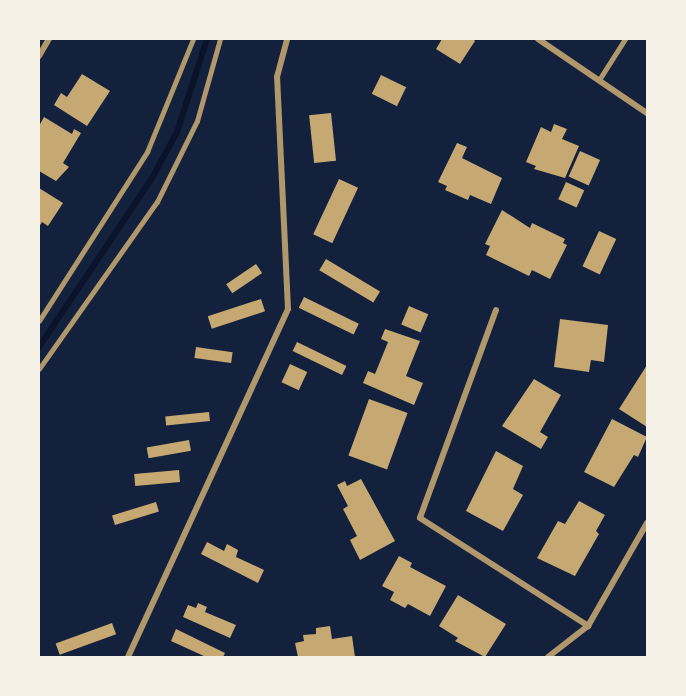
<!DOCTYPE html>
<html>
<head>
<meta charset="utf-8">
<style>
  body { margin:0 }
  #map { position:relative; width:686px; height:696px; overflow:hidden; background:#14213d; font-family:"DM Sans",sans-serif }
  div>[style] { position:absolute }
  .stream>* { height:6px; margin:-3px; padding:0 3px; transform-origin:3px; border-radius:3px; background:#0b132b }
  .building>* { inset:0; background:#c6a872; transform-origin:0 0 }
  .service>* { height:4.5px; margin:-2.25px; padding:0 2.25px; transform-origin:2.25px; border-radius:2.25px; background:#b1986c }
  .minor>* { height:6px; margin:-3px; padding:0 3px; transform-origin:3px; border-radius:3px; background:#b1986c }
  span { translate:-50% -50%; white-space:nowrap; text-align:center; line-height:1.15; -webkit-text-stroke:4.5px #f6f1e7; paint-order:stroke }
  .frame { position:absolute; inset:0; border:40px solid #f6f1e7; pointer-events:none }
</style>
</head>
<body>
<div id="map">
  <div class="stream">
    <div style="left:39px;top:347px;width:201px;rotate:-56.2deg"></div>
    <div style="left:151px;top:180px;width:55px;rotate:-61.6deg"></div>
    <div style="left:177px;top:132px;width:98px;rotate:-72.1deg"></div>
  </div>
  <div class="building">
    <div style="clip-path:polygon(442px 39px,473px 39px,475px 41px,460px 64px,436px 49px)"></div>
    <div style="clip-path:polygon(82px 74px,110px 91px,87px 126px,54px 105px,61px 93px,67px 97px)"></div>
    <div style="left:381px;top:75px;width:28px;height:21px;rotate:26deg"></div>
    <div style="left:331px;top:113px;width:48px;height:22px;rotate:84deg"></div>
    <div style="clip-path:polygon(44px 117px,72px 134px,74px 129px,81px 133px,63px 163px,69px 167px,56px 181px,39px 171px,39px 126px)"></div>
    <div style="clip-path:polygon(554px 124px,567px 129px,562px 139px,579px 146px,565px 178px,534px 169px,536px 166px,526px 162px,541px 127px,551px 132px)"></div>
    <div style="clip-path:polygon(457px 143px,467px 147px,462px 158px,502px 178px,491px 204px,470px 195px,468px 200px,445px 190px,447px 186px,438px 182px)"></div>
    <div style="left:580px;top:151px;width:22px;height:28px;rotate:24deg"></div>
    <div style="left:339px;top:179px;width:21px;height:61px;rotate:25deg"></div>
    <div style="left:566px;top:182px;width:20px;height:19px;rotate:24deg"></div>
    <div style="clip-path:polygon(39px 188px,63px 203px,48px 226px,42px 222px,39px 227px)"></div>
    <div style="clip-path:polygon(502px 210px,530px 228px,532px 223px,565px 239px,563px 243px,567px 245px,550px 279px,532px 270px,529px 276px,486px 255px,490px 246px,485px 244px)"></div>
    <div style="left:599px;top:231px;width:19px;height:39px;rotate:25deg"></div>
    <div style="left:326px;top:259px;width:63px;height:13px;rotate:31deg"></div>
    <div style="left:256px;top:264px;width:11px;height:36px;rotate:56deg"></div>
    <div style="left:304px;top:297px;width:61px;height:12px;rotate:26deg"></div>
    <div style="left:261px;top:299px;width:13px;height:56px;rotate:72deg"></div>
    <div style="left:409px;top:306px;width:21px;height:20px;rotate:23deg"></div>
    <div style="clip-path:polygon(560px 319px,608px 325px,604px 362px,591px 360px,589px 372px,554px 367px)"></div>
    <div style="clip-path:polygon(385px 329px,420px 341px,406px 376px,423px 383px,414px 405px,363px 383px,368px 371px,375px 374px,388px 342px,381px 339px)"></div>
    <div style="left:297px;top:342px;width:55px;height:10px;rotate:26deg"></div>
    <div style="left:196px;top:347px;width:37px;height:11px;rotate:8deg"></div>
    <div style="left:290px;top:364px;width:19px;height:20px;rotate:25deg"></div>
    <div style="clip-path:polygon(647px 365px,647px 427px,619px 409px)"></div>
    <div style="clip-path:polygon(534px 379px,561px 395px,540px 432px,548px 437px,541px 449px,502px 426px)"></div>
    <div style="left:369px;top:399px;width:41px;height:60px;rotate:20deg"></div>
    <div style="left:209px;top:412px;width:9px;height:44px;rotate:84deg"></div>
    <div style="clip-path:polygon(612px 419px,647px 437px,638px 457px,634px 455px,614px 487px,584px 472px)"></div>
    <div style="left:189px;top:440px;width:11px;height:43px;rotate:80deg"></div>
    <div style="clip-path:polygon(496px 451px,523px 466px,513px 489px,523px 495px,503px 531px,466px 511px)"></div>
    <div style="left:179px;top:470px;width:12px;height:45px;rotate:85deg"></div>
    <div style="clip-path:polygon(361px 479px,395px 541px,360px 560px,350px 540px,357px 536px,343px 509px,348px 506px,337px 485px,345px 481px,347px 486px)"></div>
    <div style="clip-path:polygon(579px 501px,605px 515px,596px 531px,599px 534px,575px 576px,537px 558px,558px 521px,565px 524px)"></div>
    <div style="left:156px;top:502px;width:10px;height:46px;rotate:73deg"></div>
    <div style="clip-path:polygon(207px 542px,224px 551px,227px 544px,238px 550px,236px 557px,264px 570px,258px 583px,201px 554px)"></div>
    <div style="clip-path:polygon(399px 556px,412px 563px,410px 567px,446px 586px,430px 616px,408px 604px,405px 608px,390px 600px,394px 592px,382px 586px)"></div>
    <div style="clip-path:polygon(458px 595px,506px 624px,485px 657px,455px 641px,458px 638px,439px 626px)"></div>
    <div style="clip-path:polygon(198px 603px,207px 607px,205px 612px,236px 625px,230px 638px,183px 617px,188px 605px,196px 608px)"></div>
    <div style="left:112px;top:623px;width:12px;height:60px;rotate:70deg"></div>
    <div style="clip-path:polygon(330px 626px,332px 639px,352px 636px,355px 657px,298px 657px,295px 643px,304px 641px,303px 635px,316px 634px,316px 628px)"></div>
    <div style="clip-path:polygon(176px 629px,225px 653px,223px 657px,206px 657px,171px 641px)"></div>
  </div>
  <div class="service">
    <div style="left:599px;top:80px;width:49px;rotate:-57.6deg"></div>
    <div style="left:39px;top:321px;width:201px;rotate:-57.4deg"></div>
    <div style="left:147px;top:152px;width:122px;rotate:-67.8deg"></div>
    <div style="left:39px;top:369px;width:204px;rotate:-54.8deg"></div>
    <div style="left:157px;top:202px;width:90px;rotate:-63.7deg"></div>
    <div style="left:197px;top:121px;width:85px;rotate:-74.3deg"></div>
  </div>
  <div class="minor">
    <div style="left:538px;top:39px;width:132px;rotate:34.2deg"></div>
    <div style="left:39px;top:56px;width:20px;rotate:-60deg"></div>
    <div style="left:496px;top:310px;width:221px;rotate:110.1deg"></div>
    <div style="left:420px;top:518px;width:200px;rotate:32.7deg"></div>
    <div style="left:128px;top:657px;width:383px;rotate:-65.3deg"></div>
    <div style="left:288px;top:309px;width:232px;rotate:-92.7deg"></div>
    <div style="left:277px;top:77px;width:39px;rotate:-75deg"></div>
    <div style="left:548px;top:657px;width:51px;rotate:-37.8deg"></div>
    <div style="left:588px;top:626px;width:119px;rotate:-60.2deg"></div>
  </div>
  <div class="frame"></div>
</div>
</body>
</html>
